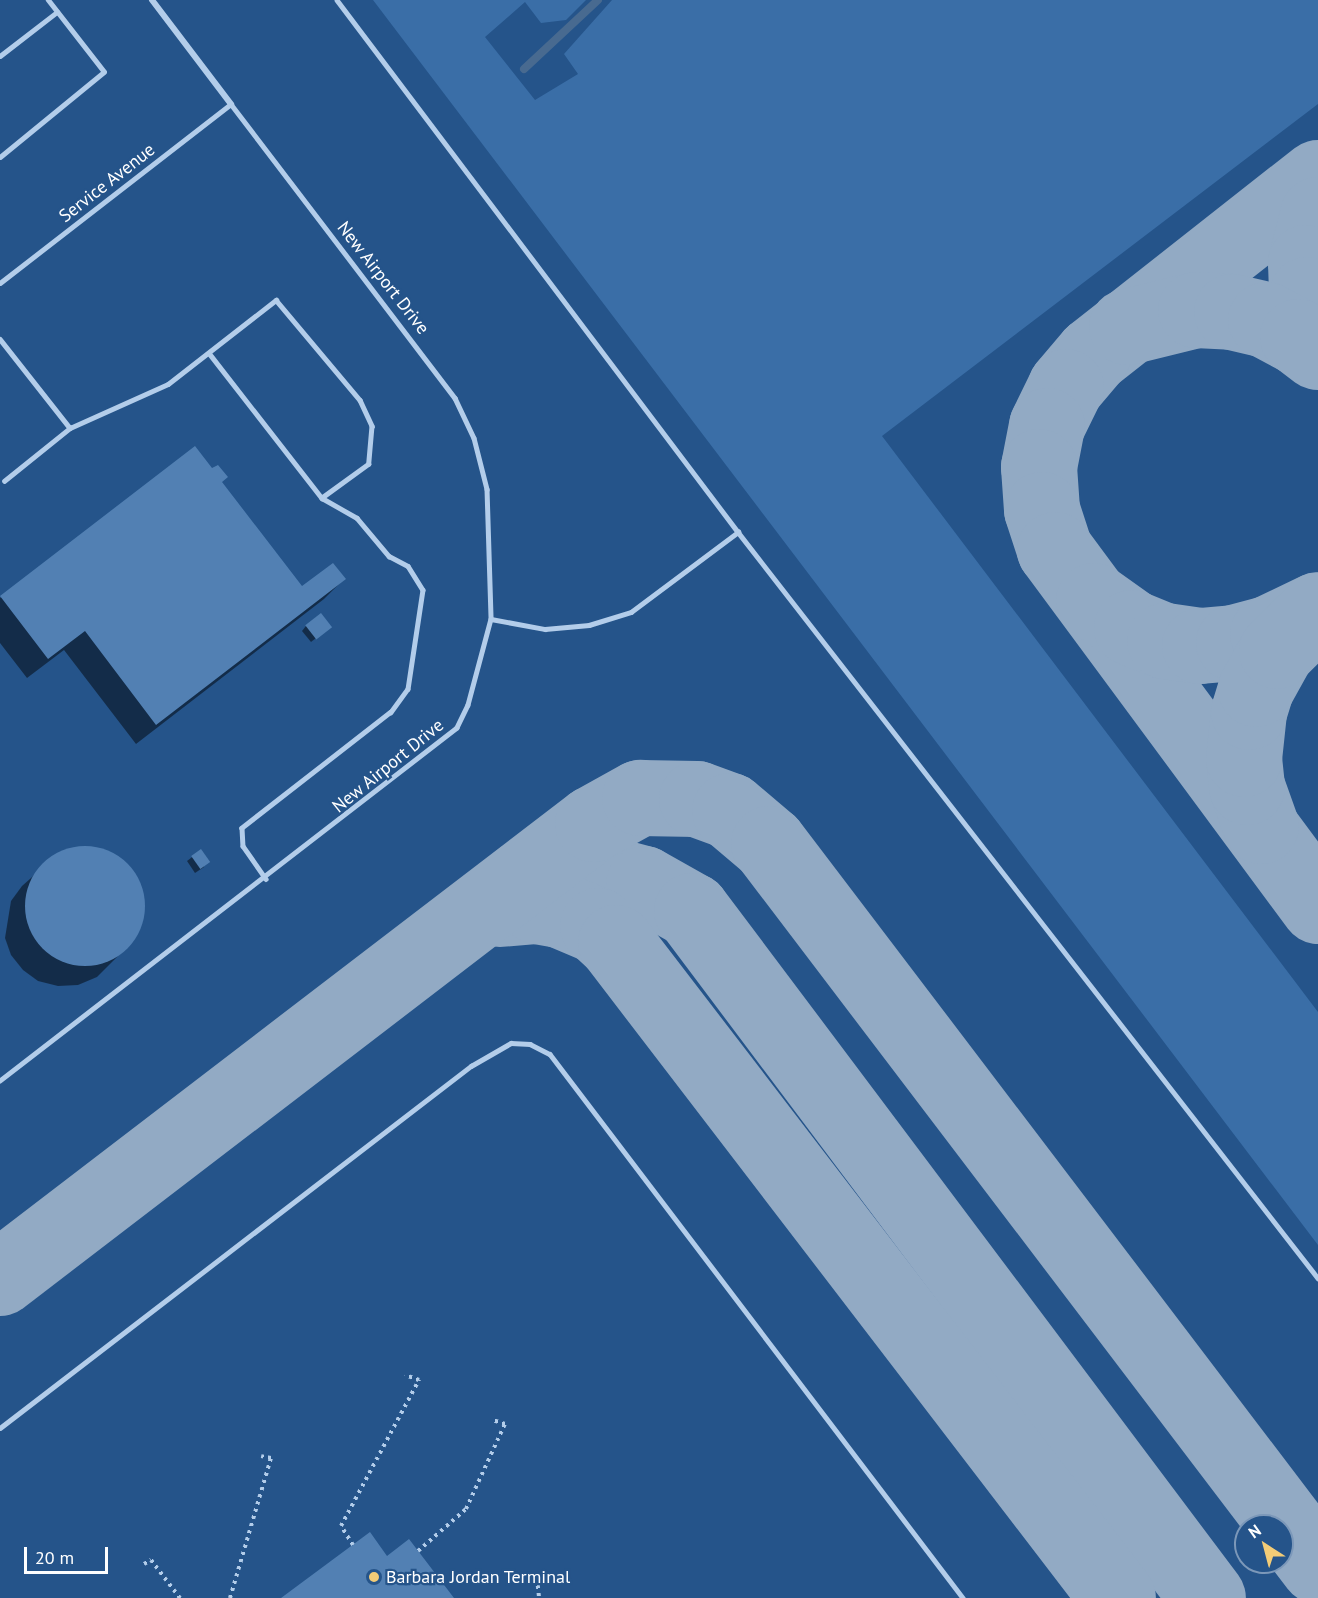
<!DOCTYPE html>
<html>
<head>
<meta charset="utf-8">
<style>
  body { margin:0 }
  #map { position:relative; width:1318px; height:1598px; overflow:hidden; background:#25548a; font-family:"PT Sans",sans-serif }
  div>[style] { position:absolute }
  .green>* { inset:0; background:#3a6ea7 }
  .shadow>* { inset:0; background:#0007 }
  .stream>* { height:8px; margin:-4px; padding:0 4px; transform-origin:4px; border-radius:4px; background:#486a90 }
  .taxiway>* { height:76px; margin:-38px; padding:0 38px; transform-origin:38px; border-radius:38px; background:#92aac4 }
  .building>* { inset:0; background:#5280b3; transform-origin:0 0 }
  .round { border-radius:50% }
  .path>* { height:4px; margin-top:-2px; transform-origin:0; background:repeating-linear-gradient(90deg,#b3cdea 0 3px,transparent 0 7.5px) }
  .service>* { height:4.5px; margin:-2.25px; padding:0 2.25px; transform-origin:2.25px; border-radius:2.25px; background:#b3cdea }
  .minor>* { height:6px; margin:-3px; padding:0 3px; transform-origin:3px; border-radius:3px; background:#b3cdea }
  .dots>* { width:16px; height:16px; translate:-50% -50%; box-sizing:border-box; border:3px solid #25548a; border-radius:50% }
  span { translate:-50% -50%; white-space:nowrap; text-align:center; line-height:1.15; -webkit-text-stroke:4.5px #25548a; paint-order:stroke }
  .street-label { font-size:18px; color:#fff }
  .poi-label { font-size:18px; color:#fff }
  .left { translate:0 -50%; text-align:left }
  .north { position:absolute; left:1234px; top:1514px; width:60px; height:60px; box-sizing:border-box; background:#25548a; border:2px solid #7c98b9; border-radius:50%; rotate:324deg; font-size:16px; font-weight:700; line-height:24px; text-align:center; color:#fff }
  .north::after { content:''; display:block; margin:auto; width:21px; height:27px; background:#f3cc77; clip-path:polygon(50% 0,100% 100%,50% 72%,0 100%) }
  .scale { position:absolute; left:24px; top:1547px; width:84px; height:27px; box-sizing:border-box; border:3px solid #fff; border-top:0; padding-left:8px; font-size:18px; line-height:21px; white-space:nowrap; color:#fff; -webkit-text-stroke:4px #25548a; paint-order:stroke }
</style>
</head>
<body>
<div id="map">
  <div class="green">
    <div style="clip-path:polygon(373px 0,586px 0,566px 20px,541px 23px,525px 2px,485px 37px,535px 100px,578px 74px,564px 54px,612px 0,1318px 0,1318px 104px,882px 436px,1318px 1012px,1318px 1245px)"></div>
  </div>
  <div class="shadow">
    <div style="clip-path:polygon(195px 448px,302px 588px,344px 579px,324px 599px,136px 744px,64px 650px,27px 678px,0 643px,0 598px)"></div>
    <div style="clip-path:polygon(306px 626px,325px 631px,311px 642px,302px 631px)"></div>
    <div style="clip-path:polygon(94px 848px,113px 855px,129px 867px,140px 884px,144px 904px,141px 924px,132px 942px,97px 977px,78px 985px,58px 986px,38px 981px,23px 970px,11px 955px,5px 938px,11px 901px,22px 886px,58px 854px)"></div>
    <div style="clip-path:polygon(200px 851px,204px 867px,195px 873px,187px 861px)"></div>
  </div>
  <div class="stream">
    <div style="left:524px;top:69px;width:101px;rotate:-43deg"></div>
  </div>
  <div class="taxiway">
    <div style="left:1318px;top:178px;width:286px;rotate:141.8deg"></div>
    <div style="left:1093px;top:355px;width:42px;rotate:130.2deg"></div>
    <div style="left:1066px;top:387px;width:43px;rotate:116deg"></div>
    <div style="left:1047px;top:426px;width:42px;rotate:101deg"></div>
    <div style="left:1039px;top:467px;width:43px;rotate:86deg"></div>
    <div style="left:1042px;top:510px;width:42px;rotate:72deg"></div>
    <div style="left:1055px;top:550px;width:443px;rotate:53.5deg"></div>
    <div style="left:1318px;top:215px;width:49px;rotate:104deg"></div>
    <div style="left:1306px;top:263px;width:32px;rotate:88deg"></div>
    <div style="left:1307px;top:295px;width:43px;rotate:75.3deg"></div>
    <div style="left:1127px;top:327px;width:71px;rotate:-13.8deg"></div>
    <div style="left:1196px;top:310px;width:36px;rotate:3deg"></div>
    <div style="left:1232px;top:312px;width:35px;rotate:13deg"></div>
    <div style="left:1266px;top:320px;width:36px;rotate:28deg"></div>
    <div style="left:1298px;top:337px;width:25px;rotate:37deg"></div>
    <div style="left:1094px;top:601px;width:47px;rotate:35.4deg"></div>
    <div style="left:1132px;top:628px;width:35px;rotate:22deg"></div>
    <div style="left:1165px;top:641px;width:35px;rotate:8deg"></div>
    <div style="left:1200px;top:646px;width:34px;rotate:-5deg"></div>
    <div style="left:1234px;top:643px;width:35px;rotate:-15deg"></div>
    <div style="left:1268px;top:634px;width:55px;rotate:-25.6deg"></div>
    <div style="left:1261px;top:826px;width:41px;rotate:-109.7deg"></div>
    <div style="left:1247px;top:787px;width:28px;rotate:-96deg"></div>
    <div style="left:1244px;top:759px;width:47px;rotate:-83.9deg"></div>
    <div style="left:1249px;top:712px;width:24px;rotate:-73deg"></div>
    <div style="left:1256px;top:689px;width:43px;rotate:-61.1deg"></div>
    <div style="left:1277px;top:651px;width:57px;rotate:-45deg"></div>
    <div style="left:523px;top:878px;width:87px;rotate:-2deg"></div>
    <div style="left:610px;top:875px;width:35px;rotate:15deg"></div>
    <div style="left:644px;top:884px;width:55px;rotate:29.4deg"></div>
    <div style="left:692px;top:911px;width:859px;rotate:53.09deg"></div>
    <div style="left:500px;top:909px;width:37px;rotate:-5deg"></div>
    <div style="left:537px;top:906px;width:23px;rotate:10deg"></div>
    <div style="left:560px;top:910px;width:41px;rotate:22.8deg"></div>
    <div style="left:598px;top:926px;width:25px;rotate:43deg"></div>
    <div style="left:616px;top:943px;width:825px;rotate:52.53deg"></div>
    <div style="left:0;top:1278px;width:747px;rotate:-37.44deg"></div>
    <div style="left:593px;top:824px;width:54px;rotate:-29deg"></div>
    <div style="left:640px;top:798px;width:57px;rotate:1deg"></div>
    <div style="left:697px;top:799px;width:35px;rotate:20deg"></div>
    <div style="left:730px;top:811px;width:51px;rotate:40.2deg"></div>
    <div style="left:769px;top:844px;width:907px;rotate:52.75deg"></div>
  </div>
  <div class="building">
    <div style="clip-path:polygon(195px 446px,212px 468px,218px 465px,228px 477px,222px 482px,302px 586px,333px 563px,346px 579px,156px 725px,85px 631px,48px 659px,0 596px)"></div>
    <div style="left:321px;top:613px;width:18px;height:20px;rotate:52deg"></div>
    <div class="round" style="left:25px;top:846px;width:120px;height:120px"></div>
    <div style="left:201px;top:849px;width:16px;height:12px;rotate:55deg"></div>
    <div style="clip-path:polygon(370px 1532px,387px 1556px,409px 1539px,454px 1598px,281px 1598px)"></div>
  </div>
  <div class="path">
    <div style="left:353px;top:1545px;width:22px;rotate:-122deg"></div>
    <div style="left:341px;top:1526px;width:166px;rotate:-61.9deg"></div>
    <div style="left:419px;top:1380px;width:15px;rotate:-160deg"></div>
    <div style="left:418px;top:1551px;width:64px;rotate:-41.2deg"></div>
    <div style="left:466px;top:1509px;width:94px;rotate:-65.4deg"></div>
    <div style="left:505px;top:1424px;width:13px;rotate:-162deg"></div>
    <div style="left:144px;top:1564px;width:8px;rotate:-30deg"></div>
    <div style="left:151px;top:1560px;width:48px;rotate:52.7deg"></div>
    <div style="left:529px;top:1580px;width:8px;rotate:-14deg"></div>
    <div style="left:537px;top:1578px;width:20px;rotate:84deg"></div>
    <div style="left:230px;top:1598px;width:146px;rotate:-73.7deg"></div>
    <div style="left:271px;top:1458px;width:10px;rotate:-169deg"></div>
  </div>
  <div class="service">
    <div style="left:337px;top:0;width:666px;rotate:52.99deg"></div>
    <div style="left:738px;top:532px;width:945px;rotate:52.14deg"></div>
    <div style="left:0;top:56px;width:72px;rotate:-37.7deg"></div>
    <div style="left:0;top:157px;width:134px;rotate:-39.3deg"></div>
    <div style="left:104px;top:72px;width:91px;rotate:-127.9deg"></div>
    <div style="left:0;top:283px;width:292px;rotate:-37.8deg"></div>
    <div style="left:231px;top:104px;width:370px;rotate:52.7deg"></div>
    <div style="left:455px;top:398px;width:44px;rotate:64.6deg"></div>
    <div style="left:474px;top:438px;width:53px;rotate:75.7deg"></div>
    <div style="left:487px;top:489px;width:130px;rotate:88.2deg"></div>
    <div style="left:491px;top:619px;width:89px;rotate:105deg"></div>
    <div style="left:468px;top:705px;width:25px;rotate:116deg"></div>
    <div style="left:457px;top:728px;width:577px;rotate:142.32deg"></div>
    <div style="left:0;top:339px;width:113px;rotate:51.8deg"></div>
    <div style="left:209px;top:353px;width:184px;rotate:52.1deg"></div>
    <div style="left:4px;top:481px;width:85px;rotate:-38.8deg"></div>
    <div style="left:70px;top:428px;width:107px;rotate:-24.2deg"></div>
    <div style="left:168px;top:384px;width:137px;rotate:-37.9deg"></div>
    <div style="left:276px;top:300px;width:131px;rotate:50deg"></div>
    <div style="left:360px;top:400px;width:29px;rotate:65deg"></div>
    <div style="left:372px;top:426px;width:38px;rotate:95deg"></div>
    <div style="left:369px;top:464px;width:58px;rotate:144.1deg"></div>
    <div style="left:322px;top:498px;width:40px;rotate:29.7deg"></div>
    <div style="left:357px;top:518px;width:50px;rotate:49.9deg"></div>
    <div style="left:389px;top:556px;width:21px;rotate:28deg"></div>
    <div style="left:408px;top:566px;width:28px;rotate:58deg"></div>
    <div style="left:423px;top:590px;width:100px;rotate:98.6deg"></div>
    <div style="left:408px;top:689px;width:29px;rotate:126deg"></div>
    <div style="left:391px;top:712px;width:189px;rotate:142.1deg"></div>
    <div style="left:242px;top:828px;width:18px;rotate:87deg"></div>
    <div style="left:243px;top:846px;width:40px;rotate:55.1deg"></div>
    <div style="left:491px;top:619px;width:55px;rotate:10.5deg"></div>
    <div style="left:545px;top:629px;width:44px;rotate:-5.2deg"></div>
    <div style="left:589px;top:625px;width:44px;rotate:-17.2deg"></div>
    <div style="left:631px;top:612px;width:134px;rotate:-36.8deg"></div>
    <div style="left:0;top:1428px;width:594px;rotate:-37.55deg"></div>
    <div style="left:471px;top:1066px;width:46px;rotate:-29.9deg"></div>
    <div style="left:511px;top:1043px;width:19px;rotate:3deg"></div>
    <div style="left:530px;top:1044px;width:22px;rotate:27deg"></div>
    <div style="left:550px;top:1054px;width:683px;rotate:52.79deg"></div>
  </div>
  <div class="minor">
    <div style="left:152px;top:0;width:131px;rotate:52.8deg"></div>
  </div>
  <div class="dots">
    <div style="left:374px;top:1577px;background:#f3cc77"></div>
  </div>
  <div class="street-label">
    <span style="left:107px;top:183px;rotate:-38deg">Service Avenue</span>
    <span style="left:383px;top:278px;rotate:52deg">New Airport Drive</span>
    <span style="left:388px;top:766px;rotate:-39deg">New Airport Drive</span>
  </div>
  <div class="poi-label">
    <span class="left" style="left:386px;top:1577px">Barbara Jordan Terminal</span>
  </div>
  <div class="north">N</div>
  <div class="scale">20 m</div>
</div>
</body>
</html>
